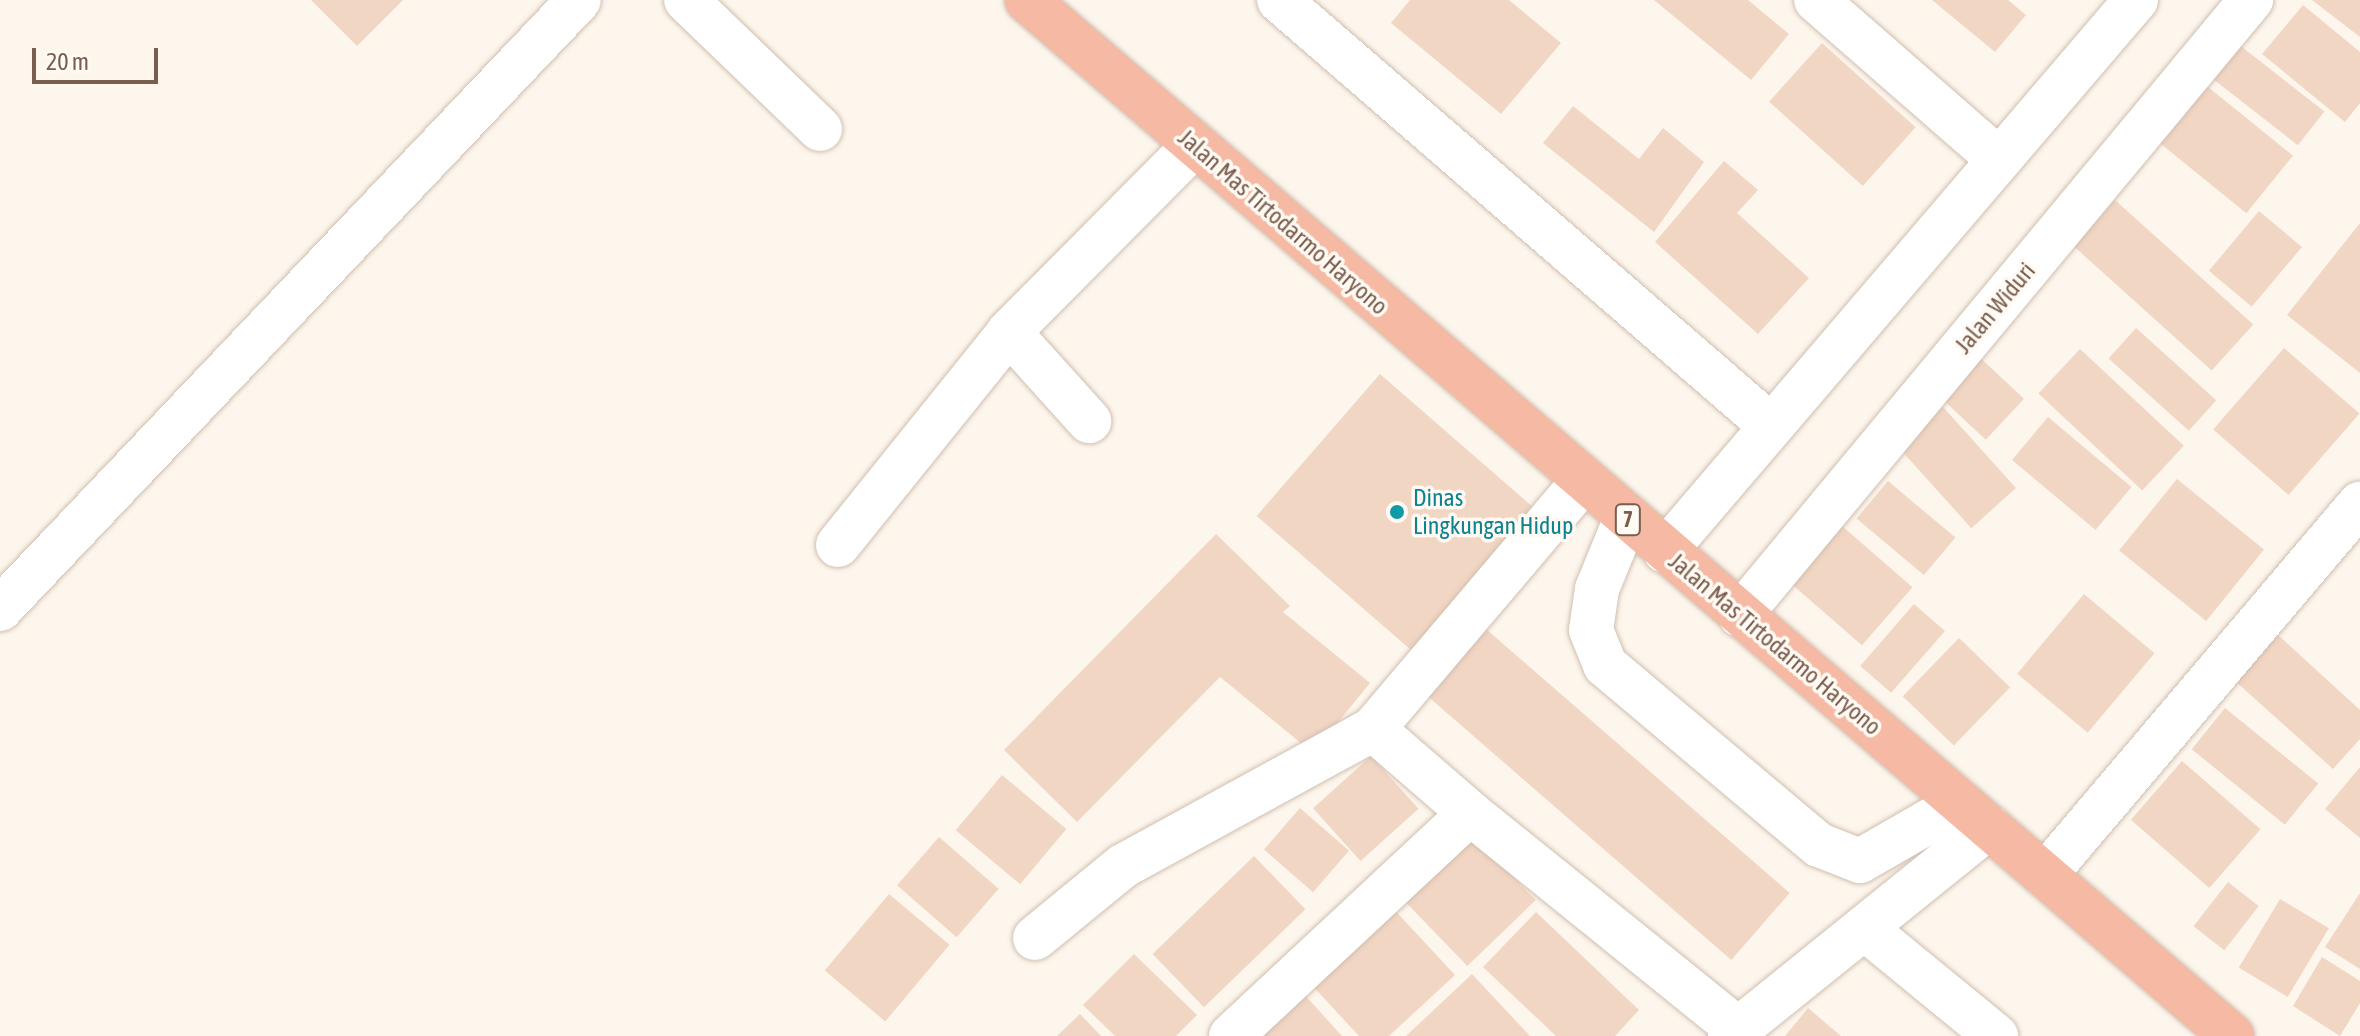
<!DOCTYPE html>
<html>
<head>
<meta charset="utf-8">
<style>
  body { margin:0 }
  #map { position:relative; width:2360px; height:1036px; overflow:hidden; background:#fdf6ec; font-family:"Asap Condensed",sans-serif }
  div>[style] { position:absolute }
  .building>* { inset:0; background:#f2d6c4; transform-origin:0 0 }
  .roads { filter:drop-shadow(0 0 2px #d0beb0) drop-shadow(0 0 2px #d0beb0) }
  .minor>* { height:44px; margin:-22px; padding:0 22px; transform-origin:22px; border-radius:22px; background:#fff }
  .highway>* { height:44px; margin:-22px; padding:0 22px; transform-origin:22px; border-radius:22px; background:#f6b9a4 }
  .dots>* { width:22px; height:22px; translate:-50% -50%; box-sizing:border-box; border:4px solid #fffaf3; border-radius:50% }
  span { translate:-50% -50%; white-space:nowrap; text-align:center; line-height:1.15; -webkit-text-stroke:7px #fffaf3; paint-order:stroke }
  .shield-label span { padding:2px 6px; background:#fffaf3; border:2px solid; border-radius:6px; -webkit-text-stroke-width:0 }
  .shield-label { font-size:22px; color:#795d4e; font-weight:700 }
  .street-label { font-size:24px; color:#795d4e }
  .culture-label { font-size:24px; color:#0d838f }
  .left { translate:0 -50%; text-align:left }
  .scale { position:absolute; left:32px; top:48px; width:126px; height:36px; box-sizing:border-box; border:4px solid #795d4e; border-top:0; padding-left:10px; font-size:24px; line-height:28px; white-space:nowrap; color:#795d4e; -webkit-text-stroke:6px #fffaf3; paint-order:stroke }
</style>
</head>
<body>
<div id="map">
  <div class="building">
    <div style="clip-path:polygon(311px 0,403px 0,357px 46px)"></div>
    <div style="clip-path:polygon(1410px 0,1509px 0,1561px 43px,1501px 114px,1391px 23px)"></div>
    <div style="clip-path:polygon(1654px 0,1748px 0,1789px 34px,1751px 80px)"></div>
    <div style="clip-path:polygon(1932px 0,2008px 0,2026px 15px,1995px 52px)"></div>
    <div style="clip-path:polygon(2312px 0,2360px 0,2360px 37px)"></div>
    <div style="clip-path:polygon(2303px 5px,2360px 52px,2360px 103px,2345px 122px,2262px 54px)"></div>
    <div style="left:2233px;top:40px;width:116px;height:43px;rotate:38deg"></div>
    <div style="left:1822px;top:43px;width:126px;height:79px;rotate:42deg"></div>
    <div style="left:2202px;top:82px;width:117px;height:74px;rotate:39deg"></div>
    <div style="clip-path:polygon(1573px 106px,1639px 159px,1663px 128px,1704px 162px,1654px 232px,1543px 143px)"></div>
    <div style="clip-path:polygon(1724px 161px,1758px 190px,1737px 213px,1809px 278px,1758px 334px,1655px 242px)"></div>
    <div style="left:2115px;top:200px;width:186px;height:62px;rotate:42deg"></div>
    <div style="left:2259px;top:211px;width:56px;height:78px;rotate:40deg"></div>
    <div style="clip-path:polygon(2360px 223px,2360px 373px,2287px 315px)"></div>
    <div style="left:2136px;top:328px;width:108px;height:41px;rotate:42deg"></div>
    <div style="left:2284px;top:348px;width:100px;height:108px;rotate:41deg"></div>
    <div style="left:2080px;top:349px;width:142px;height:61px;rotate:43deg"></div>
    <div style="left:1975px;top:353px;width:67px;height:56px;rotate:43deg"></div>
    <div style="left:1380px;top:374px;width:206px;height:188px;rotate:41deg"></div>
    <div style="left:1943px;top:407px;width:109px;height:60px;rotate:48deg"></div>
    <div style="left:2048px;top:417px;width:109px;height:56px;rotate:40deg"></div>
    <div style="left:2177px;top:479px;width:112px;height:92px;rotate:39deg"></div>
    <div style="left:1888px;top:481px;width:88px;height:49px;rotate:40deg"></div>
    <div style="left:1834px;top:519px;width:104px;height:77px;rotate:41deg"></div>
    <div style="clip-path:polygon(1216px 534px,1290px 606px,1283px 612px,1370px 683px,1313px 753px,1220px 677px,1077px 822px,1004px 750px)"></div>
    <div style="left:2084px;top:594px;width:92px;height:104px;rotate:40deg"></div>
    <div style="left:1914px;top:604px;width:41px;height:82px;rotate:41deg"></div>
    <div style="left:1478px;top:622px;width:413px;height:89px;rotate:41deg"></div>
    <div style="clip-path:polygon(2277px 634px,2360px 710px,2360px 739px,2333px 769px,2235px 681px)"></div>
    <div style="left:1959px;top:638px;width:71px;height:81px;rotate:44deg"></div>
    <div style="left:2225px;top:708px;width:120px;height:53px;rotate:39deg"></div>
    <div style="left:1371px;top:756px;width:71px;height:78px;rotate:48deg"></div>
    <div style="left:2182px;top:761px;width:104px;height:78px;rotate:41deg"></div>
    <div style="clip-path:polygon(2360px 767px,2360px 838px,2325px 809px)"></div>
    <div style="left:1002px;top:775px;width:84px;height:72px;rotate:40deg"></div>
    <div style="left:1300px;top:808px;width:65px;height:55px;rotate:41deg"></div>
    <div style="left:1469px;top:831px;width:96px;height:95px;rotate:46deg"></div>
    <div style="left:939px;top:837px;width:79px;height:64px;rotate:41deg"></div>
    <div style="left:1254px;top:856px;width:74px;height:141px;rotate:46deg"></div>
    <div style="left:2228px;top:882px;width:39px;height:56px;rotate:38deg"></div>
    <div style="clip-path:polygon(2360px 893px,2360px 969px,2325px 947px)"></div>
    <div style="left:889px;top:894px;width:79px;height:100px;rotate:40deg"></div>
    <div style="left:2280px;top:899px;width:57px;height:80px;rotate:31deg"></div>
    <div style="clip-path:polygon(1389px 904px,1455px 975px,1389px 1036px,1359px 1036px,1307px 980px)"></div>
    <div style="clip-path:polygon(1536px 912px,1639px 1010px,1615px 1036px,1556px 1036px,1483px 967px)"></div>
    <div style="clip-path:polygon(1134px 954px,1197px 1015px,1176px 1036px,1115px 1036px,1083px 1005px)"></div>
    <div style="clip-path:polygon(2322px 957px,2360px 981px,2360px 1003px,2340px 1036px,2293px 1006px)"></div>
    <div style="clip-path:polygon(1472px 974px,1530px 1036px,1406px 1036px)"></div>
    <div style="clip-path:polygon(1304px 994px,1342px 1036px,1261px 1036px)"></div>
    <div style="clip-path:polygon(1808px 1008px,1841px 1036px,1785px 1036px)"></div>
    <div style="clip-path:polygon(1080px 1014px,1101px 1036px,1057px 1036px)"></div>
  </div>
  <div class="roads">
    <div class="minor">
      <div style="left:686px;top:0;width:186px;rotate:43.9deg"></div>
      <div style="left:1279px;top:0;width:651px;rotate:40.89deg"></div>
      <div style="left:1816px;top:0;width:240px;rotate:41.1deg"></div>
      <div style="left:1009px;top:332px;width:120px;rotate:48deg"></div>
      <div style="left:1626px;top:518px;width:77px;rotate:112.2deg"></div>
      <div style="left:1597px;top:589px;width:41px;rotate:98.3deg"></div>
      <div style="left:1591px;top:630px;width:38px;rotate:68deg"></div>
      <div style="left:1605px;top:665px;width:280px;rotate:40.1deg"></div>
      <div style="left:1819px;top:845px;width:44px;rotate:21.3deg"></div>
      <div style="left:1860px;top:861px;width:116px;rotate:-29.9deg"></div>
      <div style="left:838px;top:545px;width:273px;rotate:-51.2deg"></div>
      <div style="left:1009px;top:332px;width:264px;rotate:-45.2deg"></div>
      <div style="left:1665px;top:551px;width:725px;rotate:-49.48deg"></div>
      <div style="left:0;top:609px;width:840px;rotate:-46.45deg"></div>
      <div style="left:1740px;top:615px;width:800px;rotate:-50.28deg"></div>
      <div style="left:1373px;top:729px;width:128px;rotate:40.9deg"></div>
      <div style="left:2045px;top:875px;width:487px;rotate:-49.7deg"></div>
      <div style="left:1864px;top:928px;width:171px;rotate:39.3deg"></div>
      <div style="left:1035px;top:938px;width:114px;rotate:-39.3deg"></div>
      <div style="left:1123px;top:866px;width:285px;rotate:-28.7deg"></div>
      <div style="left:1373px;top:729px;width:325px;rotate:-49.7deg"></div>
      <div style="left:1231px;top:1036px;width:327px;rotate:-43deg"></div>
      <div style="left:1470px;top:813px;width:344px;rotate:38.9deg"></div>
      <div style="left:1730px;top:1036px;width:333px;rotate:-38.9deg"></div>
    </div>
    <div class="highway">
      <div style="left:1027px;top:0;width:1589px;rotate:40.69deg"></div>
    </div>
  </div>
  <div class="dots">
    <div style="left:1397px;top:512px;background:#0f9aa8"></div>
  </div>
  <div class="shield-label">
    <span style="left:1628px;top:520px">7</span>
  </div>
  <div class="street-label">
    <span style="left:1283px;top:222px;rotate:41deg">Jalan Mas Tirtodarmo Haryono</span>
    <span style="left:1995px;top:308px;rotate:-50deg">Jalan Widuri</span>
    <span style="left:1775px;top:644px;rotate:40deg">Jalan Mas Tirtodarmo Haryono</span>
  </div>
  <div class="culture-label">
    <span class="left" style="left:1413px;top:512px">Dinas<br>Lingkungan Hidup</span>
  </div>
  <div class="scale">20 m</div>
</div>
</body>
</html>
